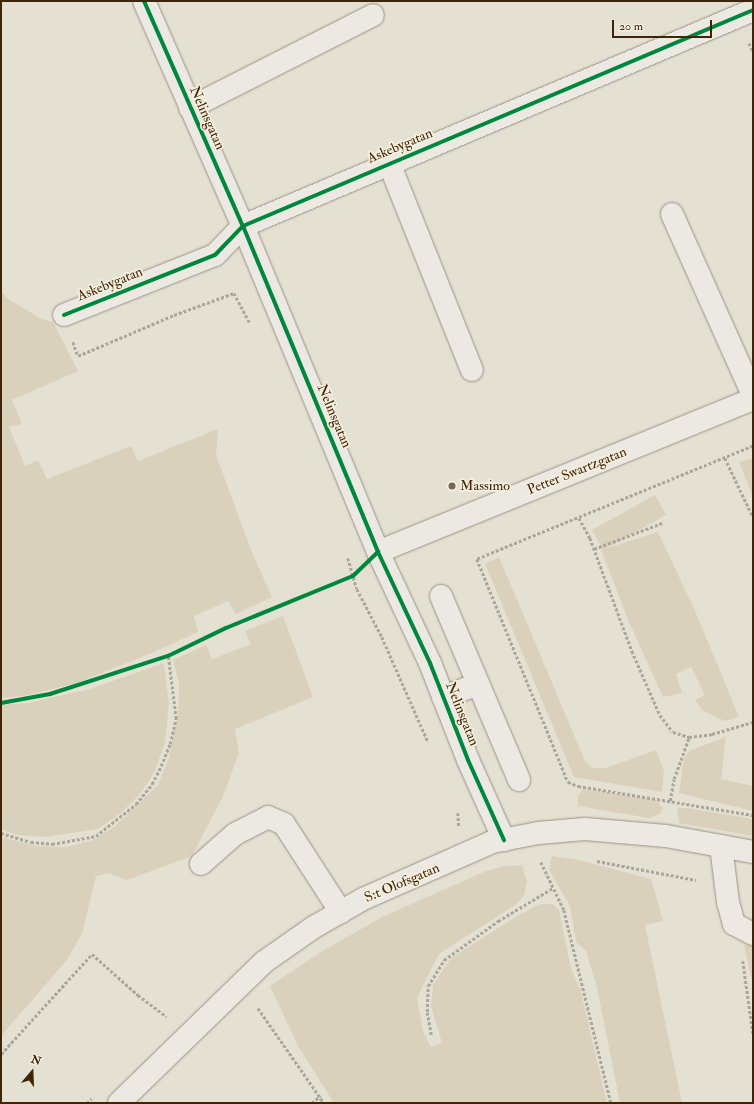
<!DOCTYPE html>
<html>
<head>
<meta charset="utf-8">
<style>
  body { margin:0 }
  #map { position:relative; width:754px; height:1104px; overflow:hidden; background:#e5e1d2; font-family:"IM FELL Double Pica",serif }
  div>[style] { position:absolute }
  .green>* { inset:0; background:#d9d1bb; transform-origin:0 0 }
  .path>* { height:2.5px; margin-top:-1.25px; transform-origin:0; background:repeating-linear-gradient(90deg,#aaa69c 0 3px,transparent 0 5px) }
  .roads { filter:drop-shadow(0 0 1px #999286) drop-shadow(0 0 1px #999286) }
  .minor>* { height:22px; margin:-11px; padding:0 11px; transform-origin:11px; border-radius:11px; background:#ebe9e1 }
  .cycleway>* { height:4px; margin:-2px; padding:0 2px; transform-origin:2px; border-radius:2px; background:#00873e }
  .dots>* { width:11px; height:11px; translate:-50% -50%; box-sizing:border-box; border:2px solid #f3eedd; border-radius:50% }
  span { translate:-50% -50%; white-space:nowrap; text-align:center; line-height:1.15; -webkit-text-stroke:3.5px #f3eedd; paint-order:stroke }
  .street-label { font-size:14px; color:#3f2408 }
  .poi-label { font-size:14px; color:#3f2408 }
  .left { translate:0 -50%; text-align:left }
  .frame { position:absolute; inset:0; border:2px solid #3f2408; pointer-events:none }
  .north { position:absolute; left:12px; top:1052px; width:40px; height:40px; -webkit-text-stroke:3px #f3eedd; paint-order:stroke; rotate:19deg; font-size:11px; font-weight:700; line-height:16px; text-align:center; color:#3f2408 }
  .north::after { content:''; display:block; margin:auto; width:14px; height:18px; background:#3f2408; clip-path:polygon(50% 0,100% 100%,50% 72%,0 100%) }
  .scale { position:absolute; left:612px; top:20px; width:100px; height:18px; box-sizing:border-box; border:2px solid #3f2408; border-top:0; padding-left:5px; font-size:12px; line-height:14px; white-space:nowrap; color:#3f2408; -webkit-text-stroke:3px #f3eedd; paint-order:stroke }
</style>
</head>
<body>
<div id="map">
  <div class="green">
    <div style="clip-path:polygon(1px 291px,8px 299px,42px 319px,53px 322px,78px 371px,12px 400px,22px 424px,9px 427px,25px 466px,38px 460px,47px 479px,131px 446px,138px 461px,218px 429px,216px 455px,251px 550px,272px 597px,236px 614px,228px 601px,194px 616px,198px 632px,152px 653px,76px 683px,29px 695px,1px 698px)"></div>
    <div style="clip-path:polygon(753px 458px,753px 497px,739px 462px)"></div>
    <div style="left:655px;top:495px;width:23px;height:72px;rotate:61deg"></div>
    <div style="clip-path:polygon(658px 532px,696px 613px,739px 717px,725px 721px,703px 711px,695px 700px,705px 695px,691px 667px,676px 674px,682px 693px,663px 697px,629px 622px,601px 550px)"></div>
    <div style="clip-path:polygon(499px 557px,585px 761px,593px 768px,606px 768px,656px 750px,664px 771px,662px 792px,574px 777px,485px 564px)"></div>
    <div style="clip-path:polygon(283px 616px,313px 697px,235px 729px,239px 753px,223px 796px,192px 856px,127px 880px,109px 873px,96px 876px,82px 934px,66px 961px,1px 1036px,1px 837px,36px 846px,67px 847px,93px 840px,114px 827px,158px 785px,169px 757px,178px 713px,179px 683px,173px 660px,206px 645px,212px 659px,251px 644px,245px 631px)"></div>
    <div style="clip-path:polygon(164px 663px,169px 704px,165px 742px,155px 771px,141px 793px,121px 813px,98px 829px,45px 837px,16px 835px,1px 829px,1px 705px,28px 703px,90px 689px)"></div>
    <div style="clip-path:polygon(726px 737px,721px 779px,753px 786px,753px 811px,679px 793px,684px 758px,691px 750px)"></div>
    <div style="clip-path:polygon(583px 789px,656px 800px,663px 808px,660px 814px,649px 818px,578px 806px,578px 796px)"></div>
    <div style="clip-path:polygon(677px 808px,687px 808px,753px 819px,753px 836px,679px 823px)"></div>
    <div style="clip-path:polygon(552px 856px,579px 860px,651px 879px,663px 921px,645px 925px,682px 1103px,620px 1103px,597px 988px,586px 951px,576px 942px,570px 906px,549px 870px)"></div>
    <div style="clip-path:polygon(522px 865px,527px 881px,524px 896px,515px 905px,439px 954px,417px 998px,423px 1031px,431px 1047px,442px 1043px,431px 1006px,433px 985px,451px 958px,517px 916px,540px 904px,553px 904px,559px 910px,571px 968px,581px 992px,607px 1103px,334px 1103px,298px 1046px,270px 986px,321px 952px,382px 917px,486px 871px,504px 866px)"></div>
    <div style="clip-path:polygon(744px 945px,753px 946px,753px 986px)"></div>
  </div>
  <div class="path">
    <div style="left:749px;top:43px;width:9px;rotate:63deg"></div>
    <div style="left:73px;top:342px;width:15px;rotate:70deg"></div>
    <div style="left:78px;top:356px;width:104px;rotate:-23.1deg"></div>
    <div style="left:174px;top:315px;width:64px;rotate:-20.1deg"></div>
    <div style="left:234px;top:293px;width:34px;rotate:62deg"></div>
    <div style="left:753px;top:446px;width:298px;rotate:157.7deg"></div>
    <div style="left:477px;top:559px;width:241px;rotate:67.8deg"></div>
    <div style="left:568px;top:782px;width:11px;rotate:22deg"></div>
    <div style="left:578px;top:786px;width:177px;rotate:9.4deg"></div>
    <div style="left:725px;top:458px;width:65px;rotate:64.6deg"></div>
    <div style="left:579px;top:518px;width:23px;rotate:61deg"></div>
    <div style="left:590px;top:538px;width:121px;rotate:69.6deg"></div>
    <div style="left:632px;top:651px;width:70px;rotate:66.4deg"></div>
    <div style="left:660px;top:715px;width:21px;rotate:53deg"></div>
    <div style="left:673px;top:732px;width:17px;rotate:17deg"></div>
    <div style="left:689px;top:737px;width:23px;rotate:-7deg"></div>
    <div style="left:712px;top:734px;width:43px;rotate:-16.3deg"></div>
    <div style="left:594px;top:549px;width:73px;rotate:-20.9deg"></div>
    <div style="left:348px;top:558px;width:32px;rotate:74deg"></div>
    <div style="left:357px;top:589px;width:54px;rotate:62.5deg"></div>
    <div style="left:382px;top:637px;width:115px;rotate:66.3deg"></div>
    <div style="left:670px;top:801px;width:22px;rotate:-80deg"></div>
    <div style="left:674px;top:779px;width:45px;rotate:-70.3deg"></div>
    <div style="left:458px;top:813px;width:13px;rotate:86deg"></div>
    <div style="left:1px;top:833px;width:31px;rotate:17deg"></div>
    <div style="left:31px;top:842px;width:21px;rotate:5deg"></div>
    <div style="left:52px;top:844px;width:45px;rotate:-10.3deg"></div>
    <div style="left:96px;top:836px;width:51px;rotate:-38.7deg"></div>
    <div style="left:136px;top:804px;width:26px;rotate:-51deg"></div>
    <div style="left:152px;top:784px;width:20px;rotate:-63deg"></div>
    <div style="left:161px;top:766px;width:24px;rotate:-68deg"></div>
    <div style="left:170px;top:744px;width:26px;rotate:-77deg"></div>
    <div style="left:176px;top:719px;width:64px;rotate:-97.2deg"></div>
    <div style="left:597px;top:861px;width:101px;rotate:10.9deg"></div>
    <div style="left:541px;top:862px;width:53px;rotate:64.4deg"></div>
    <div style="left:564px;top:910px;width:199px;rotate:76.3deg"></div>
    <div style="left:743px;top:961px;width:73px;rotate:82.1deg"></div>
    <div style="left:258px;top:1008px;width:116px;rotate:55.2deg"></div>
    <div style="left:431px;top:1035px;width:23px;rotate:-100deg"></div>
    <div style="left:427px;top:1012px;width:26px;rotate:-88deg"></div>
    <div style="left:428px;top:986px;width:31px;rotate:-58deg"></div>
    <div style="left:444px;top:960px;width:67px;rotate:-35.8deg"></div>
    <div style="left:498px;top:921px;width:64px;rotate:-31deg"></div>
    <div style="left:1px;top:1054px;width:135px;rotate:-47.7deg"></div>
    <div style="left:92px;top:954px;width:62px;rotate:41.7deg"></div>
    <div style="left:138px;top:995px;width:36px;rotate:37deg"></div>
    <div style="left:87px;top:1103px;width:6px;rotate:-45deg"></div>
    <div style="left:312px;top:1103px;width:11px;rotate:-41deg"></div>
  </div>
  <div class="roads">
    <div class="minor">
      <div style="left:144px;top:1px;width:246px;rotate:66.3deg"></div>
      <div style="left:243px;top:226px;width:353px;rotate:67.5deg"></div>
      <div style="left:378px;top:552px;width:123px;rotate:64.9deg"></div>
      <div style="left:430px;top:663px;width:104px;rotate:68.6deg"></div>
      <div style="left:468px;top:760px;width:88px;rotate:65.8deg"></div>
      <div style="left:190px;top:108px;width:205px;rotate:-26.9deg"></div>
      <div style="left:389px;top:163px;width:223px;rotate:68.2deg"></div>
      <div style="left:672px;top:214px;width:198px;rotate:65.9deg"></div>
      <div style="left:64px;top:315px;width:162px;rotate:-21.7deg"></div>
      <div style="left:215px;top:255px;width:40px;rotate:-46deg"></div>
      <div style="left:243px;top:226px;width:554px;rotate:-22.95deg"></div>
      <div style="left:378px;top:552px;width:405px;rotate:-22.2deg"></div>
      <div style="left:441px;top:596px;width:200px;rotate:67deg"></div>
      <div style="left:443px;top:697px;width:37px;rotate:-20deg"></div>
      <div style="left:721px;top:846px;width:56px;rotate:82.9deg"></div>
      <div style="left:728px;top:902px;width:23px;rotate:75deg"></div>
      <div style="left:734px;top:924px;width:21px;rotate:28deg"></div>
      <div style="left:201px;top:864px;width:45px;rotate:-41.4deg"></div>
      <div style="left:235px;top:834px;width:37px;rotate:-27deg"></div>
      <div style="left:268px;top:817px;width:17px;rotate:24deg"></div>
      <div style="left:284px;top:824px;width:105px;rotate:57.1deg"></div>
      <div style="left:119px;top:1103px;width:202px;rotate:-44.2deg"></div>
      <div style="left:264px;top:962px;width:61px;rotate:-35deg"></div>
      <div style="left:314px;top:927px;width:56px;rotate:-29.7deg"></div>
      <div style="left:363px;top:899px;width:141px;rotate:-23.8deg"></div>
      <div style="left:492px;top:842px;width:47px;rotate:-11.1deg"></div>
      <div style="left:538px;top:833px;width:47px;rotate:-4.9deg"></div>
      <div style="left:585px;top:829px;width:81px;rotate:4.9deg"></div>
      <div style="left:666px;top:836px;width:88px;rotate:10.4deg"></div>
    </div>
  </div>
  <div class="cycleway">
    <div style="left:144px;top:1px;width:246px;rotate:66.3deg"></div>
    <div style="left:243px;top:226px;width:353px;rotate:67.5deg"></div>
    <div style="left:378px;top:552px;width:123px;rotate:64.9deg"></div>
    <div style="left:430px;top:663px;width:104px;rotate:68.6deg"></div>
    <div style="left:468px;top:760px;width:88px;rotate:65.8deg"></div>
    <div style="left:64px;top:315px;width:162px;rotate:-21.7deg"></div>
    <div style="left:215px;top:255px;width:40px;rotate:-46deg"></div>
    <div style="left:243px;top:226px;width:554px;rotate:-22.95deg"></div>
    <div style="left:1px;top:703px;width:50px;rotate:-10.4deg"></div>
    <div style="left:50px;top:694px;width:124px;rotate:-17.9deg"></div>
    <div style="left:168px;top:656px;width:64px;rotate:-25.8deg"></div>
    <div style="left:226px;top:628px;width:137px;rotate:-22.3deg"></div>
    <div style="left:353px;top:576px;width:35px;rotate:-44deg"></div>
  </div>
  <div class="dots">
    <div style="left:452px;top:486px;background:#79664f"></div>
  </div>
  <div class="street-label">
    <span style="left:207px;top:118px;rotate:66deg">Nelinsgatan</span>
    <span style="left:400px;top:146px;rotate:-23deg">Askebygatan</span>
    <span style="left:110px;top:284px;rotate:-22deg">Askebygatan</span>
    <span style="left:334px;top:416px;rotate:67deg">Nelinsgatan</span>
    <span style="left:577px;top:471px;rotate:-22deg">Petter Swartzgatan</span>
    <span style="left:462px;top:714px;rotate:68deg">Nelinsgatan</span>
    <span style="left:402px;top:883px;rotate:-23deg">S:t Olofsgatan</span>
  </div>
  <div class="poi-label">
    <span class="left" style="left:460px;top:486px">Massimo</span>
  </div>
  <div class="frame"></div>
  <div class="north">N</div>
  <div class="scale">20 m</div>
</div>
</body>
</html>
